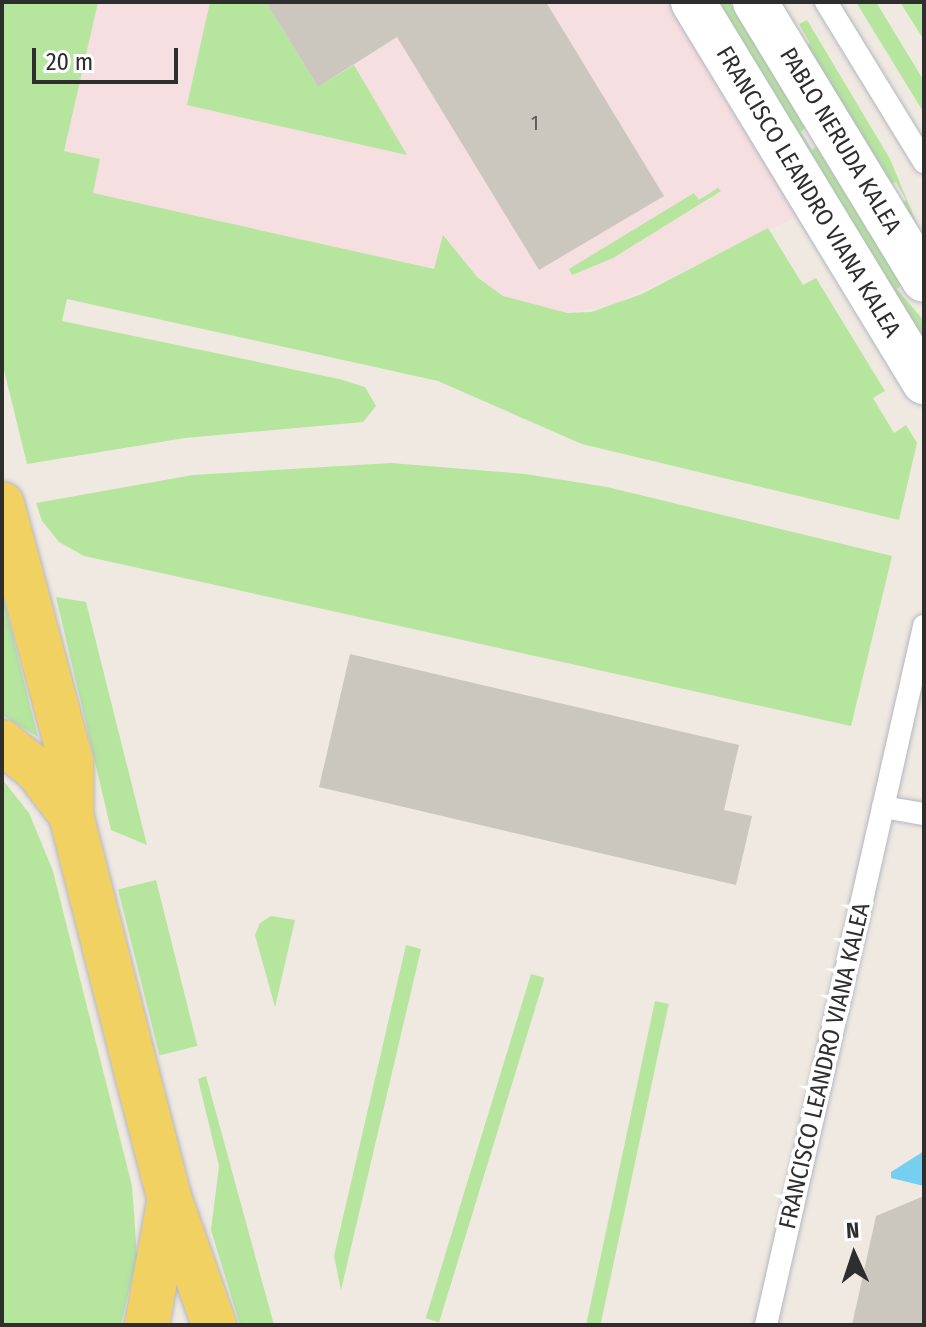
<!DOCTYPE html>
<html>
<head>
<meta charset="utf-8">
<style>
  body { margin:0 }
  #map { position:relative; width:926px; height:1327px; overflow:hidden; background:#efe9e1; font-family:"Fira Sans Condensed",sans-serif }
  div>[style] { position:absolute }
  .medical>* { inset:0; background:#f5dfe0 }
  .green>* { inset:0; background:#b6e59e; transform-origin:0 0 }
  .water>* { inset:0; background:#75cff0 }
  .building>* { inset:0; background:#cbc7bf }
  .roads { filter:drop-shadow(0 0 2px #b4b7c1) drop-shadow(0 0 2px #b4b7c1) }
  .lane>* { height:22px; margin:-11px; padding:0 11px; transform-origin:11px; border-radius:11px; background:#fff }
  .street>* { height:44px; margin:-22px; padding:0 22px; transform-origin:22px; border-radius:22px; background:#fff }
  .primary>* { height:44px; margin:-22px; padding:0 22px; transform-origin:22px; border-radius:22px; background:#f2d163 }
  span { translate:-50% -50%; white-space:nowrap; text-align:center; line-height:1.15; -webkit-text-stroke:7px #fff; paint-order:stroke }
  .number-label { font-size:20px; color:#555452 }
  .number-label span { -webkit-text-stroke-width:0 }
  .street-label { font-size:24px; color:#2e2e2e }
  .frame { position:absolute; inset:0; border:4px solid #2e2e2e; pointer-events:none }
  .north { position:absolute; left:814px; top:1215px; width:80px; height:80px; -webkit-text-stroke:6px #fff; paint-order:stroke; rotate:357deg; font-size:22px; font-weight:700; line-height:32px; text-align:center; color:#2e2e2e }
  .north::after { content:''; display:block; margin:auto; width:28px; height:36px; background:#2e2e2e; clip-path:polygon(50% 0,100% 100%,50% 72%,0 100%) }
  .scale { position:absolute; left:32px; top:48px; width:146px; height:36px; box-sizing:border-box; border:4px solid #2e2e2e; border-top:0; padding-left:10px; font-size:24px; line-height:28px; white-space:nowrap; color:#2e2e2e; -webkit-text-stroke:6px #fff; paint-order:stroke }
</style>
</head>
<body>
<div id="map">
  <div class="medical">
    <div style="clip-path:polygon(2px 2px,675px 2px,805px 213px,610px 306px,515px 320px,2px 188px)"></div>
  </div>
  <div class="green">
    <div style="clip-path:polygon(2px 2px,98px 2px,64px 151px,100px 159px,93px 193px,434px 269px,443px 235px,478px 278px,503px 296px,567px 313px,591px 312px,642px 294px,768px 228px,803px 285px,816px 278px,885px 391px,873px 398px,894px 433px,906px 425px,917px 443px,899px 520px,582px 444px,438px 381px,67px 299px,62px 321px,339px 379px,365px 387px,376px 406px,363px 422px,185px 438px,27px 464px,2px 362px)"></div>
    <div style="clip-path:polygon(210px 2px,266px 2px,318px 87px,354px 65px,407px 155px,187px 105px)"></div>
    <div style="clip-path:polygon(711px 2px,729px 2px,806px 127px,801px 132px,812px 150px,818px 146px,902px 284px,897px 289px,924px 321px,924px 351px)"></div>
    <div style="clip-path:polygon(856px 2px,876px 2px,924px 81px,924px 113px)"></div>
    <div style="clip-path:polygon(900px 2px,924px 2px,924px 40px)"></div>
    <div style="clip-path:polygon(807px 20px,890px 159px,924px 241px,901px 203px,906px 200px,896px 182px,890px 185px,805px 47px,810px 43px,799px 24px)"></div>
    <div style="clip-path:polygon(718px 188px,721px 191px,613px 258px,572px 275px,569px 269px,694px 193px,699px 200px)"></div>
    <div style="clip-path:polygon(391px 463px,525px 474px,607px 487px,892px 556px,851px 726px,84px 556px,59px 542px,42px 521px,36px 503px,193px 475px)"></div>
    <div style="clip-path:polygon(2px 592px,6px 609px,38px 737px,2px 715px)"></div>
    <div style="clip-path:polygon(56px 597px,86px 602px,147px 845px,111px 830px)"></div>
    <div style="clip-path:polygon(2px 779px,29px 813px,53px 871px,132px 1186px,137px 1256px,121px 1325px,2px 1325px)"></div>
    <div style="left:156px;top:880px;width:171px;height:39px;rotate:76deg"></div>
    <div style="clip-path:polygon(271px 916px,295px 920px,275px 1007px,255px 935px,260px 923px)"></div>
    <div style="clip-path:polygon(406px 945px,421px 949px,341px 1290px,334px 1256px)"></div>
    <div style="left:531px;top:974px;width:14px;height:360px;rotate:17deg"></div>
    <div style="left:655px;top:1001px;width:14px;height:332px;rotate:12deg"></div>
    <div style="clip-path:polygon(206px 1076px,260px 1274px,274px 1325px,240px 1325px,211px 1230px,219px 1166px,198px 1079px)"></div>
  </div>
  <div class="water">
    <div style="clip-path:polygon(924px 1151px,924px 1186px,891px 1178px,891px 1172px)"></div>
  </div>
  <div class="building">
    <div style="clip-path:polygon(266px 2px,546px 2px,664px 196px,539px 270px,397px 37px,318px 87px)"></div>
    <div style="clip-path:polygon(350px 654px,739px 745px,724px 810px,752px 816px,736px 885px,319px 787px)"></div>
    <div style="clip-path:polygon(924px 1196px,924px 1325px,852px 1325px,876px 1216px)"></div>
  </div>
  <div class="roads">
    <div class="lane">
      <div style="left:826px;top:2px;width:188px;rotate:58.5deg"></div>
      <div style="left:883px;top:807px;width:42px;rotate:9.7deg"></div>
      <div style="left:766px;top:1325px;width:717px;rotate:-77.26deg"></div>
    </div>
    <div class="street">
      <div style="left:693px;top:2px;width:445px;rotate:58.7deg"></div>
      <div style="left:755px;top:2px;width:325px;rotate:58.7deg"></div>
    </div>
    <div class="primary">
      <div style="left:2px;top:504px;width:266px;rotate:75deg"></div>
      <div style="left:71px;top:761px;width:54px;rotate:90deg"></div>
      <div style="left:71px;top:815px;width:267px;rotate:75.7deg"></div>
      <div style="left:137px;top:1074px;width:127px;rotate:75.4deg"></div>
      <div style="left:169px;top:1197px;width:136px;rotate:70.6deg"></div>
      <div style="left:2px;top:742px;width:43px;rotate:38.5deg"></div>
      <div style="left:36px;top:769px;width:58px;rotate:52.7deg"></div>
      <div style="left:147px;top:1325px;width:119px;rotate:-79.8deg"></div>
    </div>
  </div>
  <div class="number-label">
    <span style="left:535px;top:123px">1</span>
  </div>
  <div class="street-label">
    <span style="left:840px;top:141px;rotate:59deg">PABLO NERUDA KALEA</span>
    <span style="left:808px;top:192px;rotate:59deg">FRANCISCO LEANDRO VIANA KALEA</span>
    <span style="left:825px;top:1066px;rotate:-77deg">FRANCISCO LEANDRO VIANA KALEA</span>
  </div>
  <div class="frame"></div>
  <div class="north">N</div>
  <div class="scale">20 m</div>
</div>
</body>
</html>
